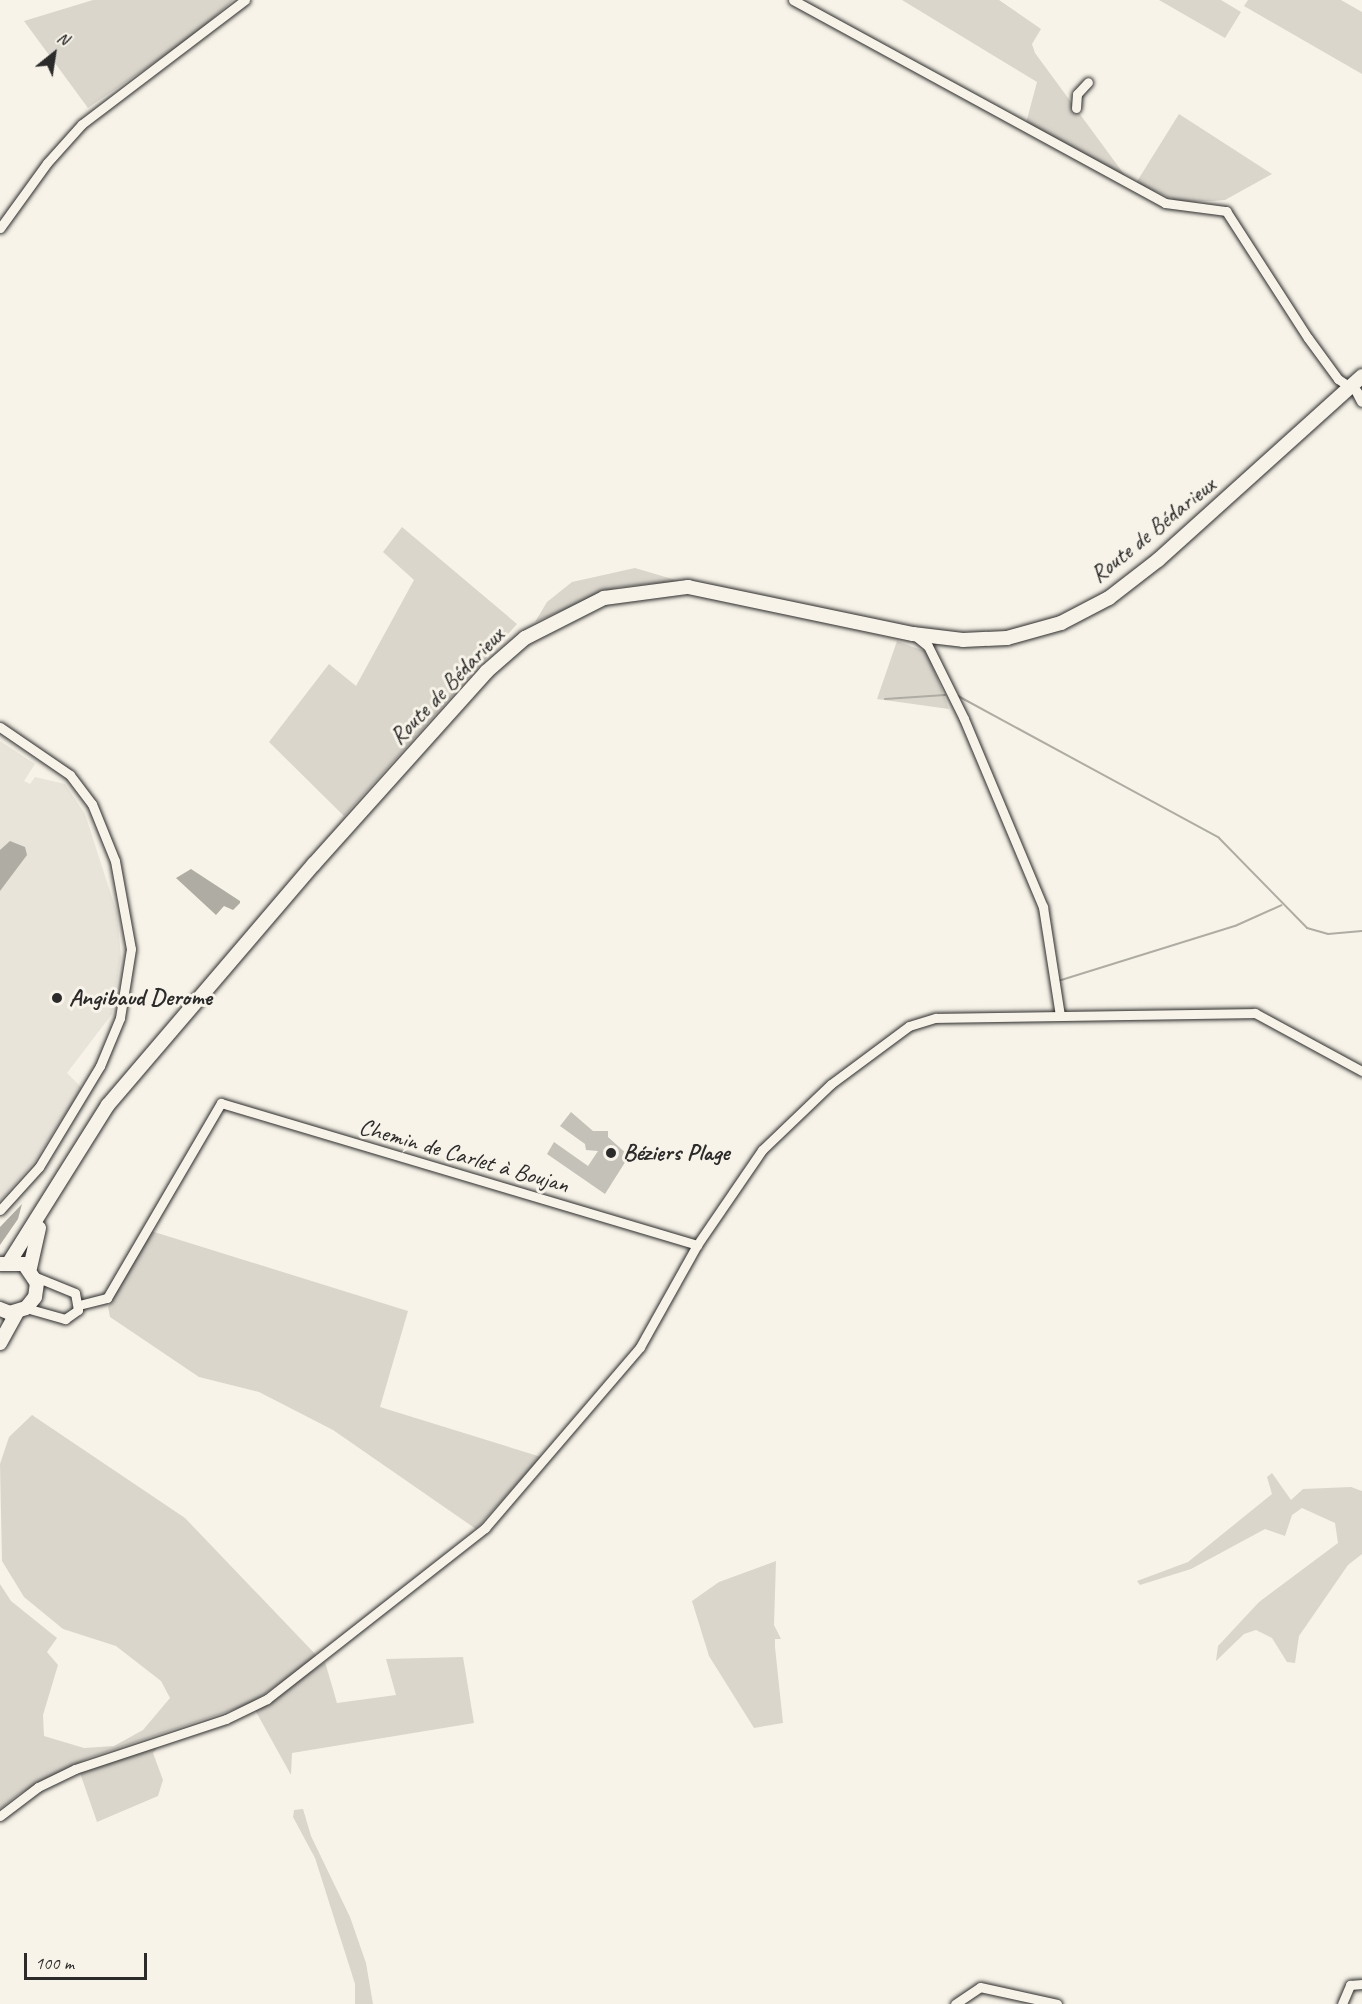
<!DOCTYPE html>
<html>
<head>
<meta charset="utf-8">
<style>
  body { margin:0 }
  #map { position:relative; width:1362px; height:2004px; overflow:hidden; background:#f7f3e8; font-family:Caveat,sans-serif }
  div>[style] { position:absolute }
  .built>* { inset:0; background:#e8e4da }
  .green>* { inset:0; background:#dad6cc }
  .water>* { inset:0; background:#afaca4 }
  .stream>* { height:2px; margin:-1px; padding:0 1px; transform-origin:1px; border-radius:1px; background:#afaca4 }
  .building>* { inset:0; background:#c4c1b9 }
  .roads { filter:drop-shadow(0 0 2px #2b2b2b) drop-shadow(0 0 2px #2b2b2b) }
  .minor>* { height:9px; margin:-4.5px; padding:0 4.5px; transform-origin:4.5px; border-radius:4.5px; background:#f7f3e8 }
  .tertiary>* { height:10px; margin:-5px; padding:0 5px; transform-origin:5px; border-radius:5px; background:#f7f3e8 }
  .primary>* { height:14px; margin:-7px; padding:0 7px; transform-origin:7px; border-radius:7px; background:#f7f3e8 }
  .dots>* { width:16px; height:16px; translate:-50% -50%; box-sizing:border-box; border:3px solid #f7f3e8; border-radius:50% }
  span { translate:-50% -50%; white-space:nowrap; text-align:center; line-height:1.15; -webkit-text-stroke:6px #f7f3e8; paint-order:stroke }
  .street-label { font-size:24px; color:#2b2b2b }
  .poi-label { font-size:24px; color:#2b2b2b; font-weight:700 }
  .left { translate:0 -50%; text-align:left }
  .north { position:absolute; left:24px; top:24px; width:60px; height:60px; -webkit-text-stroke:4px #f7f3e8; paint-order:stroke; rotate:30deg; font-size:16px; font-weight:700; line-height:24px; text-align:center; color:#2b2b2b }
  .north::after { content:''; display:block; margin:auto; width:21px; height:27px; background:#2b2b2b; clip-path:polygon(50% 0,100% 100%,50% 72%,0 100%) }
  .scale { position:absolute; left:24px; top:1953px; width:123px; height:27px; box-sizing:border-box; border:3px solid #2b2b2b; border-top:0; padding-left:8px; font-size:18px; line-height:21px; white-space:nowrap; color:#2b2b2b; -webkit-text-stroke:4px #f7f3e8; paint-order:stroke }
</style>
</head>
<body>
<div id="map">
  <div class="built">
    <div style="clip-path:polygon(0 741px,35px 764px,24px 781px,30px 784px,35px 777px,65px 784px,85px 814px,117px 913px,121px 957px,112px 1014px,67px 1073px,82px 1088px,34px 1162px,0 1201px)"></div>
  </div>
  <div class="green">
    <div style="clip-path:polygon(93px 0,233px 0,196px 34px,88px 108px,24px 21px)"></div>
    <div style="clip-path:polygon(902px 0,999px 0,1041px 29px,1032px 44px,1035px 53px,1129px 181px,1026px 123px,1037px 82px)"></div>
    <div style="clip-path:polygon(1159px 0,1221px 0,1241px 12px,1225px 38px)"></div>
    <div style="clip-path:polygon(1248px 0,1341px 0,1362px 12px,1362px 74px,1244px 6px)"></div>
    <div style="clip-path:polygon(1179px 114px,1272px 174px,1225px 200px,1213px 201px,1180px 202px,1136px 183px)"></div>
    <div style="clip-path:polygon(402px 527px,517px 624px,344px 816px,269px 742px,329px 664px,356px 686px,414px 580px,383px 552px)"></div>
    <div style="clip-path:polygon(635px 568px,679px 581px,618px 587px,535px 622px,547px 602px,572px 582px)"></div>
    <div style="clip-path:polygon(897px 641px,927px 652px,949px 709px,877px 699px)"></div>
    <div style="clip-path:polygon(151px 1231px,408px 1311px,380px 1407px,541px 1457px,476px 1529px,333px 1430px,259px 1392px,199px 1377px,110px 1317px,108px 1307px)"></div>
    <div style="clip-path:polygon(32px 1415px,185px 1518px,318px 1657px,250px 1704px,88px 1758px,19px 1794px,0 1809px,0 1584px,11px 1601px,57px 1638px,47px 1652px,58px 1665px,43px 1715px,44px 1736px,84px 1748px,114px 1746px,143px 1730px,170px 1698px,161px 1681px,116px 1646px,63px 1629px,24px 1597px,2px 1561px,0 1464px,9px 1437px)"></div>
    <div style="clip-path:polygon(1272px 1473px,1291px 1500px,1303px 1489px,1351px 1487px,1362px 1491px,1362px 1554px,1348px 1565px,1299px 1636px,1295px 1663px,1287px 1662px,1272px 1638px,1256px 1630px,1244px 1634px,1216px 1661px,1218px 1646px,1259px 1602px,1338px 1543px,1335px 1523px,1302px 1508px,1292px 1515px,1285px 1536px,1265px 1529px,1191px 1569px,1140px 1585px,1137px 1581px,1188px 1562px,1272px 1494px,1267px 1477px)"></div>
    <div style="clip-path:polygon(776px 1561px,774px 1625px,781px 1639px,775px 1639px,775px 1647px,783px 1723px,754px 1728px,709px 1656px,692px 1601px,719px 1582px)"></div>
    <div style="clip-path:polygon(463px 1657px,474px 1723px,292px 1753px,291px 1775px,255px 1710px,325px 1662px,337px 1703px,396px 1695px,386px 1659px)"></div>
    <div style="clip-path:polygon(161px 1744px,153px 1753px,163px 1780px,158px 1796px,97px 1822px,79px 1770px)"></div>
    <div style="clip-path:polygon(303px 1809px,311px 1836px,350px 1917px,366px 1963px,373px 2004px,355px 2004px,355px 1984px,315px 1858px,293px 1817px,294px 1810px)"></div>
  </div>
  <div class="water">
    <div style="clip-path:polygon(10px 841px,25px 847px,27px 855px,0 891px,0 850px)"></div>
    <div style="clip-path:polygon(191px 869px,240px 901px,240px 903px,233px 910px,224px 906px,216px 915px,176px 878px)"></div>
    <div style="clip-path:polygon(22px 1204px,18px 1219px,0 1245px,0 1227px)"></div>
  </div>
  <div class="stream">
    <div style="left:958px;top:696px;width:297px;rotate:28.5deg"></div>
    <div style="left:1219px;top:838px;width:126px;rotate:45.6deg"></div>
    <div style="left:1307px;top:928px;width:22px;rotate:16deg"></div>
    <div style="left:1328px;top:934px;width:34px;rotate:-5deg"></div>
    <div style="left:885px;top:699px;width:60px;rotate:-3.8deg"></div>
    <div style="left:1058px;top:981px;width:185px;rotate:-17.3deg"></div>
    <div style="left:1235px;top:926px;width:51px;rotate:-24.1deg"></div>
  </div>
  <div class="building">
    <div style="clip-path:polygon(571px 1112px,593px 1131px,608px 1131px,608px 1137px,629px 1156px,605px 1194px,547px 1154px,554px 1142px,588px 1166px,598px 1151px,586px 1150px,585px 1144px,560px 1126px)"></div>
  </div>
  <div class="roads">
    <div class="minor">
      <div style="left:793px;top:0;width:424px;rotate:28.6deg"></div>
      <div style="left:1165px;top:203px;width:62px;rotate:7.5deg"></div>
      <div style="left:1226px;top:211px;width:151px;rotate:57.2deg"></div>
      <div style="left:1308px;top:338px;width:51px;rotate:53.8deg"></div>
      <div style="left:1338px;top:379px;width:18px;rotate:34deg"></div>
      <div style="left:1076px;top:108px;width:14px;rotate:-86deg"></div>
      <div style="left:1077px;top:94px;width:16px;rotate:-47deg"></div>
      <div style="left:0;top:228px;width:80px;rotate:-54.1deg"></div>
      <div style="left:47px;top:163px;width:52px;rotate:-48.1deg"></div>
      <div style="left:82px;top:124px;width:205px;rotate:-37.3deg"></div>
      <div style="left:913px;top:634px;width:19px;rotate:39deg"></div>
      <div style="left:928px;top:646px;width:81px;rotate:63.7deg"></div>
      <div style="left:964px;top:719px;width:204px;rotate:67.2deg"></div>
      <div style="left:1043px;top:907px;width:110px;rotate:81.1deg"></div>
      <div style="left:0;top:727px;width:85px;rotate:34.4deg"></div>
      <div style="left:70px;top:775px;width:36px;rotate:53deg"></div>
      <div style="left:92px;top:804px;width:61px;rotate:68deg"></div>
      <div style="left:115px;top:861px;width:89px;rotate:79.7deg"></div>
      <div style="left:131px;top:949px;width:70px;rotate:99.1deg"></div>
      <div style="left:120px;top:1018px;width:52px;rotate:112.6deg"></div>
      <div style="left:100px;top:1066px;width:118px;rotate:121.1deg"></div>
      <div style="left:39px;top:1167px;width:58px;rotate:132.2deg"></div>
      <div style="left:79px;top:1305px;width:29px;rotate:-14deg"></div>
      <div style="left:107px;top:1298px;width:226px;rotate:-59.7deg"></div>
      <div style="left:221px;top:1103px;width:497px;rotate:16.6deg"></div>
      <div style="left:26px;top:1308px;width:41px;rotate:15.8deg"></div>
      <div style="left:65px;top:1319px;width:16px;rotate:-35deg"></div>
      <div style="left:78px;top:1310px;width:17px;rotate:-100deg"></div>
      <div style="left:75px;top:1293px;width:42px;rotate:-157.7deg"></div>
      <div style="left:0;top:1816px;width:48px;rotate:-37.3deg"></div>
      <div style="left:38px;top:1787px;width:41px;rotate:-25.9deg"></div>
      <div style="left:75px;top:1769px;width:159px;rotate:-18.3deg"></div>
      <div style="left:226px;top:1719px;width:46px;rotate:-26deg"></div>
      <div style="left:267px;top:1699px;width:277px;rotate:-38.1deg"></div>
      <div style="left:485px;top:1528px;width:238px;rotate:-49.4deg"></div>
      <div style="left:640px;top:1347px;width:117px;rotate:-60.8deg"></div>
      <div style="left:697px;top:1245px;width:115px;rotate:-55.6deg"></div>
      <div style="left:762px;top:1150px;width:95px;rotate:-43.7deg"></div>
      <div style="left:831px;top:1084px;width:97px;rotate:-36.6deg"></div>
      <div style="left:909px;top:1026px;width:28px;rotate:-17deg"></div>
      <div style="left:936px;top:1018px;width:319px;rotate:-0.9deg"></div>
      <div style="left:1255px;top:1013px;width:122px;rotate:28.5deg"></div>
      <div style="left:955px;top:2004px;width:30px;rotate:-34deg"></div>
      <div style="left:980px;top:1987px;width:79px;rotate:12.4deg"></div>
      <div style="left:1342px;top:2004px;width:21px;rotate:-67deg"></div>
      <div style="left:1350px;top:1985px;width:12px;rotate:-5deg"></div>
    </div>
    <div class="tertiary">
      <div style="left:1357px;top:392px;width:11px;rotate:63deg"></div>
    </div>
    <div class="primary">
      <div style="left:10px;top:1261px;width:184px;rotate:-57.9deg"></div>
      <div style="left:108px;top:1105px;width:317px;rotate:-49.5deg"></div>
      <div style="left:314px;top:864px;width:258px;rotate:-48.1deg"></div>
      <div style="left:486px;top:672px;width:52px;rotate:-41.1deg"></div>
      <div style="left:525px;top:638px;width:89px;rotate:-26.9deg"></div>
      <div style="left:604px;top:598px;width:85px;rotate:-7.5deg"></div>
      <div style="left:688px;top:587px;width:230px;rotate:11.8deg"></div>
      <div style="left:913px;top:634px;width:50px;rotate:6.8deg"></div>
      <div style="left:963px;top:640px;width:44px;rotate:-2.6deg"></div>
      <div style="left:1007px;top:638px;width:56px;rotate:-15.5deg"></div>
      <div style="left:1061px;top:623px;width:54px;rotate:-27.5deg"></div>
      <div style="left:1109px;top:598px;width:62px;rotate:-37.8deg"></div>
      <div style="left:1158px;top:560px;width:275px;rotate:-42deg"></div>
      <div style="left:0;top:1264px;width:24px"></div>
      <div style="left:24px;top:1264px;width:23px;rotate:56deg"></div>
      <div style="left:37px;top:1283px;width:14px;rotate:98deg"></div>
      <div style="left:35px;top:1297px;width:14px;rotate:129deg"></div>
      <div style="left:26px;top:1308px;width:17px;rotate:163deg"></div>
      <div style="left:10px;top:1313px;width:11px;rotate:-158deg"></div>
      <div style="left:30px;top:1268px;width:41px;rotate:-77.3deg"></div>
      <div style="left:0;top:1343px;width:35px;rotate:-61deg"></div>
    </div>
  </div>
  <div class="dots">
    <div style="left:57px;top:998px;background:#2b2b2b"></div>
    <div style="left:611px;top:1153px;background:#2b2b2b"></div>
  </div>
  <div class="street-label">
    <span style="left:1153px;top:530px;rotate:-39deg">Route de Bédarieux</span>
    <span style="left:447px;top:686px;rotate:-46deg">Route de Bédarieux</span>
    <span style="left:464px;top:1156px;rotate:16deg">Chemin de Carlet à Boujan</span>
  </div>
  <div class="poi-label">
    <span class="left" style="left:69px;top:998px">Angibaud Derome</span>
    <span class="left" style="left:623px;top:1153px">Béziers Plage</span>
  </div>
  <div class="north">N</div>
  <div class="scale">100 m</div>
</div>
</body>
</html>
